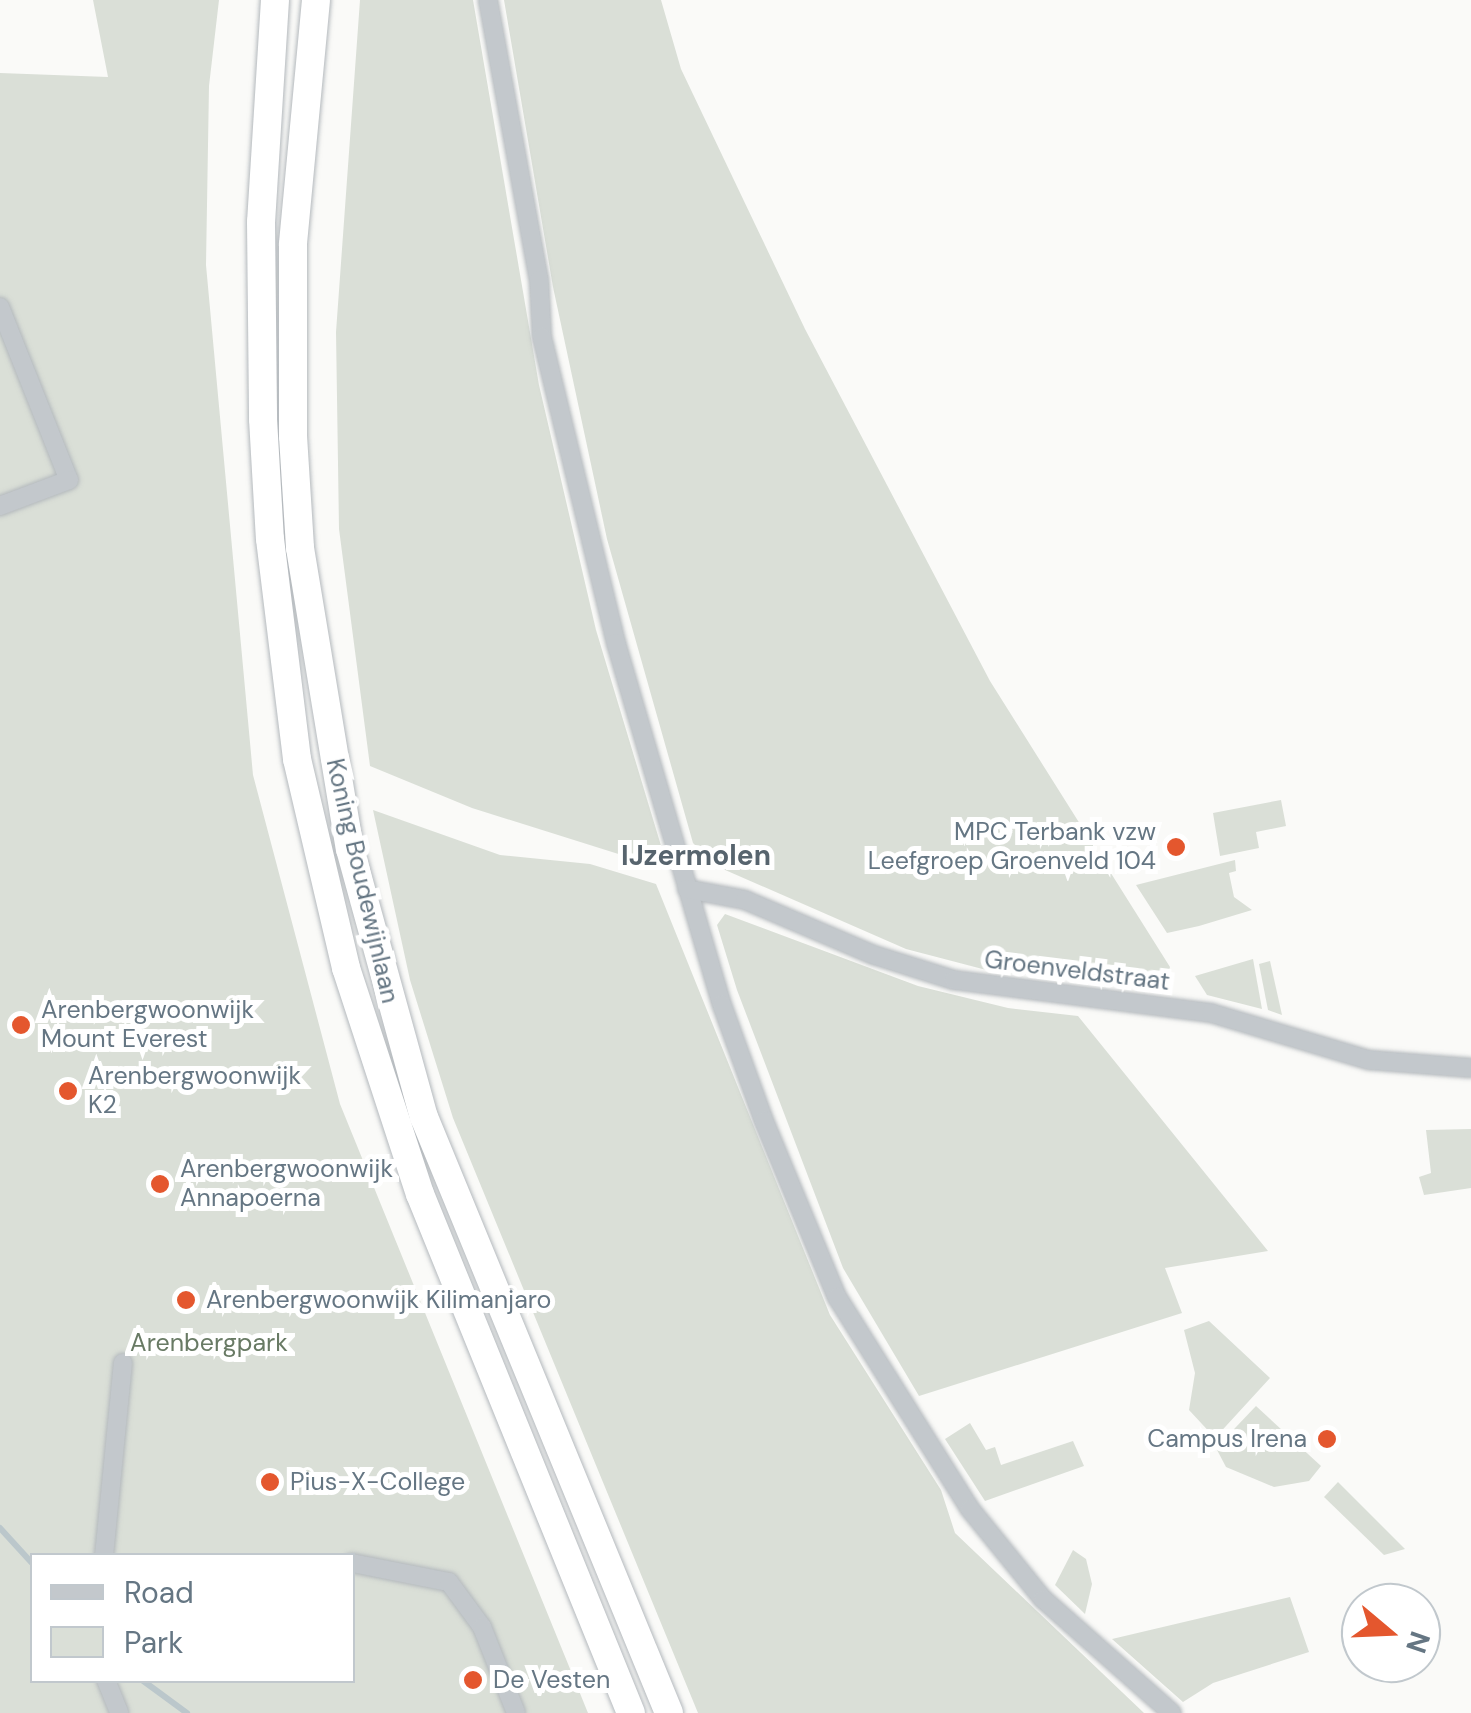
<!DOCTYPE html>
<html>
<head>
<meta charset="utf-8">
<style>
  body { margin:0 }
  #map { position:relative; width:1471px; height:1713px; overflow:hidden; background:#fafaf8; font-family:"DM Sans",sans-serif }
  div>[style] { position:absolute }
  .green>* { inset:0; background:#dadfd7 }
  .stream>* { height:6px; margin:-3px; padding:0 3px; transform-origin:3px; border-radius:3px; background:#bbc7cb }
  .roads { filter:drop-shadow(0 0 2px #b4b9bd) drop-shadow(0 0 2px #b4b9bd) }
  .minor>* { height:18px; margin:-9px; padding:0 9px; transform-origin:9px; border-radius:9px; background:#c3c8cc }
  .trunk>* { height:28px; margin:-14px; padding:0 14px; transform-origin:14px; border-radius:14px; background:#fff }
  .dots>* { width:28px; height:28px; translate:-50% -50%; box-sizing:border-box; border:5px solid #fff; border-radius:50% }
  span { translate:-50% -50%; white-space:nowrap; text-align:center; line-height:1.15; -webkit-text-stroke:10px #fff; paint-order:stroke }
  .poi-label { font-size:25px; color:#657683 }
  .right { translate:-100% -50%; text-align:right }
  .left { translate:0 -50%; text-align:left }
  .street-label { font-size:25px; color:#657683 }
  .park-label { font-size:25px; color:#687a64 }
  .neighbourhood-label { font-size:28px; color:#57646e; font-weight:700 }
  .legend { position:absolute; left:30px; top:1553px; width:325px; height:130px; box-sizing:border-box; background:#fff; border:2px solid #c1c8cd; margin:0; padding:12px 18px; list-style:none; font-size:30px; color:#657683 }
  .legend li { display:flex; align-items:center; gap:20px; height:50px }
  .legend b { width:50px; border:2px solid #c1c8cd }
  .north { position:absolute; left:1341px; top:1583px; width:100px; height:100px; box-sizing:border-box; background:#fff; border:2px solid #c1c8cd; border-radius:50%; rotate:109deg; font-size:28px; font-weight:700; line-height:40px; text-align:center; color:#657683 }
  .north::after { content:''; display:block; margin:auto; width:35px; height:45px; background:#e4572e; clip-path:polygon(50% 0,100% 100%,50% 72%,0 100%) }
</style>
</head>
<body>
<div id="map">
  <div class="green">
    <div style="clip-path:polygon(evenodd,93px 0,219px 0,209px 86px,206px 265px,253px 775px,340px 1104px,588px 1713px,0 1713px,0 73px,108px 77px,93px 0,32px 1556px,352px 1556px,352px 1680px,32px 1680px,32px 1556px)"></div>
    <div style="clip-path:polygon(360px 0,473px 0,539px 385px,596px 630px,662px 849px,647px 863px,472px 808px,370px 766px,339px 529px,336px 332px)"></div>
    <div style="clip-path:polygon(504px 0,661px 0,681px 69px,805px 329px,990px 681px,1170px 967px,1163px 988px,994px 972px,906px 949px,716px 866px,693px 843px,607px 539px,553px 287px)"></div>
    <div style="clip-path:polygon(1281px 800px,1286px 826px,1256px 832px,1259px 848px,1220px 856px,1213px 813px)"></div>
    <div style="clip-path:polygon(373px 810px,500px 855px,590px 864px,656px 884px,830px 1315px,941px 1490px,955px 1533px,1144px 1713px,698px 1713px,453px 1118px,410px 980px)"></div>
    <div style="clip-path:polygon(1235px 860px,1236px 871px,1229px 873px,1234px 897px,1252px 910px,1199px 926px,1167px 933px,1136px 885px)"></div>
    <div style="clip-path:polygon(725px 914px,918px 986px,1008px 1008px,1078px 1016px,1268px 1251px,1165px 1268px,1182px 1313px,919px 1396px,843px 1268px,737px 990px,717px 925px)"></div>
    <div style="clip-path:polygon(1253px 959px,1262px 1009px,1207px 995px,1195px 976px)"></div>
    <div style="clip-path:polygon(1270px 961px,1282px 1015px,1268px 1010px,1259px 964px)"></div>
    <div style="clip-path:polygon(1471px 1129px,1471px 1188px,1424px 1195px,1419px 1177px,1431px 1173px,1426px 1130px)"></div>
    <div style="clip-path:polygon(1209px 1321px,1270px 1378px,1215px 1438px,1189px 1410px,1195px 1373px,1184px 1330px)"></div>
    <div style="clip-path:polygon(1256px 1406px,1321px 1466px,1309px 1481px,1274px 1487px,1226px 1467px,1216px 1448px)"></div>
    <div style="clip-path:polygon(970px 1423px,986px 1450px,995px 1447px,1001px 1465px,1073px 1441px,1084px 1466px,985px 1501px,945px 1439px)"></div>
    <div style="clip-path:polygon(1338px 1482px,1405px 1549px,1384px 1555px,1324px 1497px)"></div>
    <div style="clip-path:polygon(1073px 1550px,1086px 1559px,1092px 1584px,1085px 1614px,1055px 1585px)"></div>
    <div style="clip-path:polygon(1290px 1597px,1309px 1652px,1213px 1683px,1183px 1702px,1112px 1639px)"></div>
  </div>
  <div class="stream">
    <div style="left:0;top:1528px;width:47px;rotate:47.6deg"></div>
    <div style="left:142px;top:1680px;width:56px;rotate:36.3deg"></div>
  </div>
  <div class="roads">
    <div class="minor">
      <div style="left:488px;top:0;width:285px;rotate:79.7deg"></div>
      <div style="left:539px;top:280px;width:57px;rotate:87deg"></div>
      <div style="left:542px;top:337px;width:315px;rotate:76.4deg"></div>
      <div style="left:616px;top:643px;width:377px;rotate:73.7deg"></div>
      <div style="left:722px;top:1005px;width:123px;rotate:70.1deg"></div>
      <div style="left:764px;top:1121px;width:191px;rotate:67.5deg"></div>
      <div style="left:837px;top:1297px;width:250px;rotate:57.9deg"></div>
      <div style="left:970px;top:1509px;width:116px;rotate:51deg"></div>
      <div style="left:1043px;top:1599px;width:172px;rotate:41.5deg"></div>
      <div style="left:0;top:307px;width:186px;rotate:68.3deg"></div>
      <div style="left:69px;top:480px;width:74px;rotate:159.4deg"></div>
      <div style="left:687px;top:889px;width:59px;rotate:10.7deg"></div>
      <div style="left:745px;top:900px;width:140px;rotate:23.1deg"></div>
      <div style="left:874px;top:955px;width:84px;rotate:17.4deg"></div>
      <div style="left:954px;top:980px;width:259px;rotate:7.3deg"></div>
      <div style="left:1211px;top:1013px;width:165px;rotate:16.6deg"></div>
      <div style="left:1369px;top:1060px;width:102px;rotate:4.5deg"></div>
      <div style="left:104px;top:1556px;width:194px;rotate:-84.4deg"></div>
      <div style="left:352px;top:1563px;width:99px;rotate:11.1deg"></div>
      <div style="left:449px;top:1582px;width:56px;rotate:53.7deg"></div>
      <div style="left:482px;top:1627px;width:92px;rotate:68.4deg"></div>
      <div style="left:106px;top:1680px;width:35px;rotate:68deg"></div>
    </div>
    <div class="trunk">
      <div style="left:275px;top:0;width:222px;rotate:93.6deg"></div>
      <div style="left:261px;top:222px;width:197px;rotate:89.4deg"></div>
      <div style="left:263px;top:419px;width:120px;rotate:86.7deg"></div>
      <div style="left:270px;top:539px;width:222px;rotate:83deg"></div>
      <div style="left:297px;top:759px;width:215px;rotate:76.8deg"></div>
      <div style="left:346px;top:968px;width:238px;rotate:71.9deg"></div>
      <div style="left:420px;top:1194px;width:560px;rotate:67.88deg"></div>
      <div style="left:316px;top:0;width:246px;rotate:95.4deg"></div>
      <div style="left:293px;top:245px;width:191px;rotate:90deg"></div>
      <div style="left:293px;top:436px;width:112px;rotate:86.4deg"></div>
      <div style="left:300px;top:548px;width:305px;rotate:80.6deg"></div>
      <div style="left:350px;top:849px;width:278px;rotate:74.6deg"></div>
      <div style="left:424px;top:1117px;width:644px;rotate:67.65deg"></div>
    </div>
  </div>
  <div class="dots">
    <div style="left:1176px;top:847px;background:#e4572e"></div>
    <div style="left:21px;top:1025px;background:#e4572e"></div>
    <div style="left:68px;top:1091px;background:#e4572e"></div>
    <div style="left:160px;top:1184px;background:#e4572e"></div>
    <div style="left:186px;top:1300px;background:#e4572e"></div>
    <div style="left:1327px;top:1439px;background:#e4572e"></div>
    <div style="left:270px;top:1482px;background:#e4572e"></div>
    <div style="left:473px;top:1680px;background:#e4572e"></div>
  </div>
  <div class="poi-label">
    <span class="right" style="left:1156px;top:847px">MPC Terbank vzw<br>Leefgroep Groenveld 104</span>
    <span class="left" style="left:41px;top:1025px">Arenbergwoonwijk<br>Mount Everest</span>
    <span class="left" style="left:88px;top:1091px">Arenbergwoonwijk<br>K2</span>
    <span class="left" style="left:180px;top:1184px">Arenbergwoonwijk<br>Annapoerna</span>
    <span class="left" style="left:206px;top:1300px">Arenbergwoonwijk Kilimanjaro</span>
    <span class="right" style="left:1307px;top:1439px">Campus Irena</span>
    <span class="left" style="left:290px;top:1482px">Pius-X-College</span>
    <span class="left" style="left:493px;top:1680px">De Vesten</span>
  </div>
  <div class="street-label">
    <span style="left:362px;top:881px;rotate:77deg">Koning Boudewijnlaan</span>
    <span style="left:1077px;top:971px;rotate:7deg">Groenveldstraat</span>
  </div>
  <div class="park-label">
    <span style="left:209px;top:1343px">Arenbergpark</span>
  </div>
  <div class="neighbourhood-label">
    <span style="left:696px;top:856px">IJzermolen</span>
  </div>
  <ul class="legend">
  <li><b style="height:12px;background:#c3c8cc"></b>Road</li>
  <li><b style="height:28px;background:#dadfd7"></b>Park</li>
  </ul>
  <div class="north">N</div>
</div>
</body>
</html>
